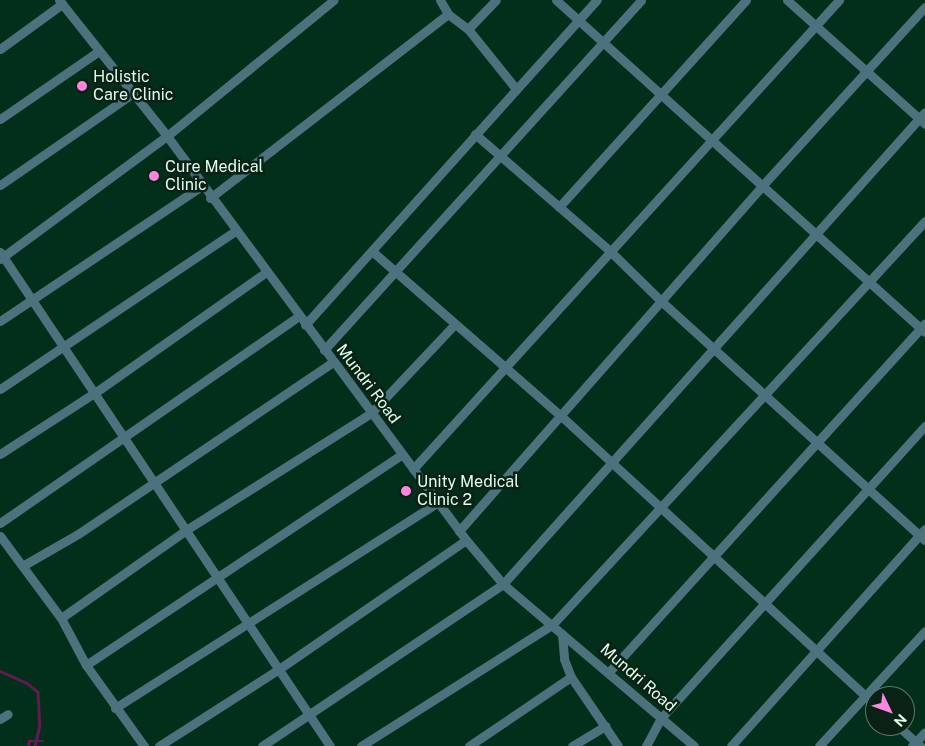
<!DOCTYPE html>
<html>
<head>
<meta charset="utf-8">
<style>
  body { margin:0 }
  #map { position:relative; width:925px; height:746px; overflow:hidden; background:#012f1a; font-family:"Public Sans",sans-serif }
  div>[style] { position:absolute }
  .stream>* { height:2.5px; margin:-1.25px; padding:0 1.25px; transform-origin:1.25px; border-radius:1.25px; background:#611b51 }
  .minor>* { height:9px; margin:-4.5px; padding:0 4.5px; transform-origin:4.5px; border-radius:4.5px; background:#4c727d }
  .dots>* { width:14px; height:14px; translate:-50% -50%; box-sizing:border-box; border:2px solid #092215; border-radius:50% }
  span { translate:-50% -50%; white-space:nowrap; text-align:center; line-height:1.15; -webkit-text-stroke:5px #092215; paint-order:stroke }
  .poi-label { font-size:16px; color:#dffeea }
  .left { translate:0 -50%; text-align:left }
  .street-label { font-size:16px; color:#dffeea }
  .north { position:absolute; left:865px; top:686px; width:50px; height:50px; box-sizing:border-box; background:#092215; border:1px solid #5f7a6a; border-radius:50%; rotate:132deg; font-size:14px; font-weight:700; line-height:20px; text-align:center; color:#dffeea }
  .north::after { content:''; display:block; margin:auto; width:18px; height:22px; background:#ff85df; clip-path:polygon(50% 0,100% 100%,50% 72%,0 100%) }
</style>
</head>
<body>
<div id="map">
  <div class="stream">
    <div style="left:0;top:671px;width:30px;rotate:24deg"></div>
    <div style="left:27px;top:683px;width:14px;rotate:39deg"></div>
    <div style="left:38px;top:692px;width:33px;rotate:87deg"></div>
    <div style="left:40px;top:725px;width:22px;rotate:103deg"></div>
    <div style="left:28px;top:746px;width:5px;rotate:-79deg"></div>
    <div style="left:29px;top:741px;width:14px"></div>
  </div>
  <div class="minor">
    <div style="left:59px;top:0;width:174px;rotate:51.5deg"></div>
    <div style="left:167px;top:136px;width:503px;rotate:53.49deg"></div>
    <div style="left:466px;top:540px;width:57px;rotate:49.9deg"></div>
    <div style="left:503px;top:584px;width:250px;rotate:40.3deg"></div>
    <div style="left:440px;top:0;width:16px;rotate:60deg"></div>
    <div style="left:448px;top:14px;width:25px;rotate:37deg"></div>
    <div style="left:468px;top:29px;width:77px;rotate:51.3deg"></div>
    <div style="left:556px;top:0;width:496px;rotate:42deg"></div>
    <div style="left:787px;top:0;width:186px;rotate:41.9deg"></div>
    <div style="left:468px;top:29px;width:40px;rotate:-46deg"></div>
    <div style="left:0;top:49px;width:77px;rotate:-36deg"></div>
    <div style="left:0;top:119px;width:120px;rotate:-34.5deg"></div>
    <div style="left:475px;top:134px;width:180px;rotate:40.9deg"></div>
    <div style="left:611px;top:252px;width:70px;rotate:44.4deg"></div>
    <div style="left:661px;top:301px;width:356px;rotate:42.2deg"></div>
    <div style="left:0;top:185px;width:160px;rotate:-34.6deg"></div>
    <div style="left:210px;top:198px;width:301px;rotate:-37.7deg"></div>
    <div style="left:559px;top:207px;width:279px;rotate:-47.9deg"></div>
    <div style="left:0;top:252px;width:594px;rotate:56.26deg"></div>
    <div style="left:373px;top:252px;width:248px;rotate:41.1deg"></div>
    <div style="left:560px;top:415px;width:428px;rotate:42.6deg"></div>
    <div style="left:0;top:259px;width:207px;rotate:-36.4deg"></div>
    <div style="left:167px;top:136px;width:215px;rotate:-39.2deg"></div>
    <div style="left:0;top:321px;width:243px;rotate:-33.8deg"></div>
    <div style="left:305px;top:325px;width:437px;rotate:-48.1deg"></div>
    <div style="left:324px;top:350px;width:472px;rotate:-47.8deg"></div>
    <div style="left:0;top:389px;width:283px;rotate:-33.9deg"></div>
    <div style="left:0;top:454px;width:114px;rotate:-32.9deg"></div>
    <div style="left:96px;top:392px;width:208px;rotate:-35.2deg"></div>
    <div style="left:413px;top:469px;width:634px;rotate:-47.75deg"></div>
    <div style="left:0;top:523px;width:364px;rotate:-34.7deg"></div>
    <div style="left:459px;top:531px;width:459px;rotate:-48.7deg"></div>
    <div style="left:762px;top:186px;width:242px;rotate:-47.7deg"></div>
    <div style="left:0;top:536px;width:102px;rotate:53.4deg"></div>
    <div style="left:61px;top:618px;width:53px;rotate:62deg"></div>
    <div style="left:86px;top:665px;width:100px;rotate:54.4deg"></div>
    <div style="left:24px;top:565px;width:62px;rotate:-29.9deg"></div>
    <div style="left:78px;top:534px;width:308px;rotate:-34deg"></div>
    <div style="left:61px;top:618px;width:153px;rotate:-35.1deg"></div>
    <div style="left:186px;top:530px;width:219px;rotate:-32.3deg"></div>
    <div style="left:371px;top:413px;width:122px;rotate:-46.7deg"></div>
    <div style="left:562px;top:634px;width:25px;rotate:85deg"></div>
    <div style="left:564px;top:659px;width:19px;rotate:69deg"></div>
    <div style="left:571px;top:677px;width:83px;rotate:55.7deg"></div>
    <div style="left:86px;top:665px;width:380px;rotate:-33.7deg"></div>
    <div style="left:608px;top:673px;width:472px;rotate:-47.8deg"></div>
    <div style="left:115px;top:708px;width:383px;rotate:-32.5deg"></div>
    <div style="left:0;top:719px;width:9px;rotate:-32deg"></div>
    <div style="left:898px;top:726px;width:30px;rotate:42deg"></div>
    <div style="left:159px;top:746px;width:143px;rotate:-32.7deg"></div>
    <div style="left:279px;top:669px;width:227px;rotate:-34.6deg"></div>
    <div style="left:262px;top:746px;width:290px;rotate:-33.9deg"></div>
    <div style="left:503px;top:584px;width:633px;rotate:-48.2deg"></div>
    <div style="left:361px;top:746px;width:226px;rotate:-32.4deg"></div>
    <div style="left:552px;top:625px;width:550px;rotate:-47.28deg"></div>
    <div style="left:469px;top:746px;width:123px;rotate:-34.1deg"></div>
    <div style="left:572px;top:746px;width:39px;rotate:-31deg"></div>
    <div style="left:646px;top:746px;width:32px;rotate:-62deg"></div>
    <div style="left:661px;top:718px;width:394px;rotate:-47.9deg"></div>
    <div style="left:731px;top:746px;width:291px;rotate:-48.2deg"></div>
    <div style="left:819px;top:746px;width:156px;rotate:-47.3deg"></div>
    <div style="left:912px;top:746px;width:19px;rotate:-47deg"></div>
  </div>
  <div class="dots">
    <div style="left:82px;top:86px;background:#ff85df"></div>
    <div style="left:154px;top:176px;background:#ff85df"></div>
    <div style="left:406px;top:491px;background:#ff85df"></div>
  </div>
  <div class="poi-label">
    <span class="left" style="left:93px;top:86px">Holistic<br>Care Clinic</span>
    <span class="left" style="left:165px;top:176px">Cure Medical<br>Clinic</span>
    <span class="left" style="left:417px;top:491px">Unity Medical<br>Clinic 2</span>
  </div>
  <div class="street-label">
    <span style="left:368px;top:384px;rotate:53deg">Mundri Road</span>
    <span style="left:638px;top:678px;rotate:41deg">Mundri Road</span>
  </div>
  <div class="north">N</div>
</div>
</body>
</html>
